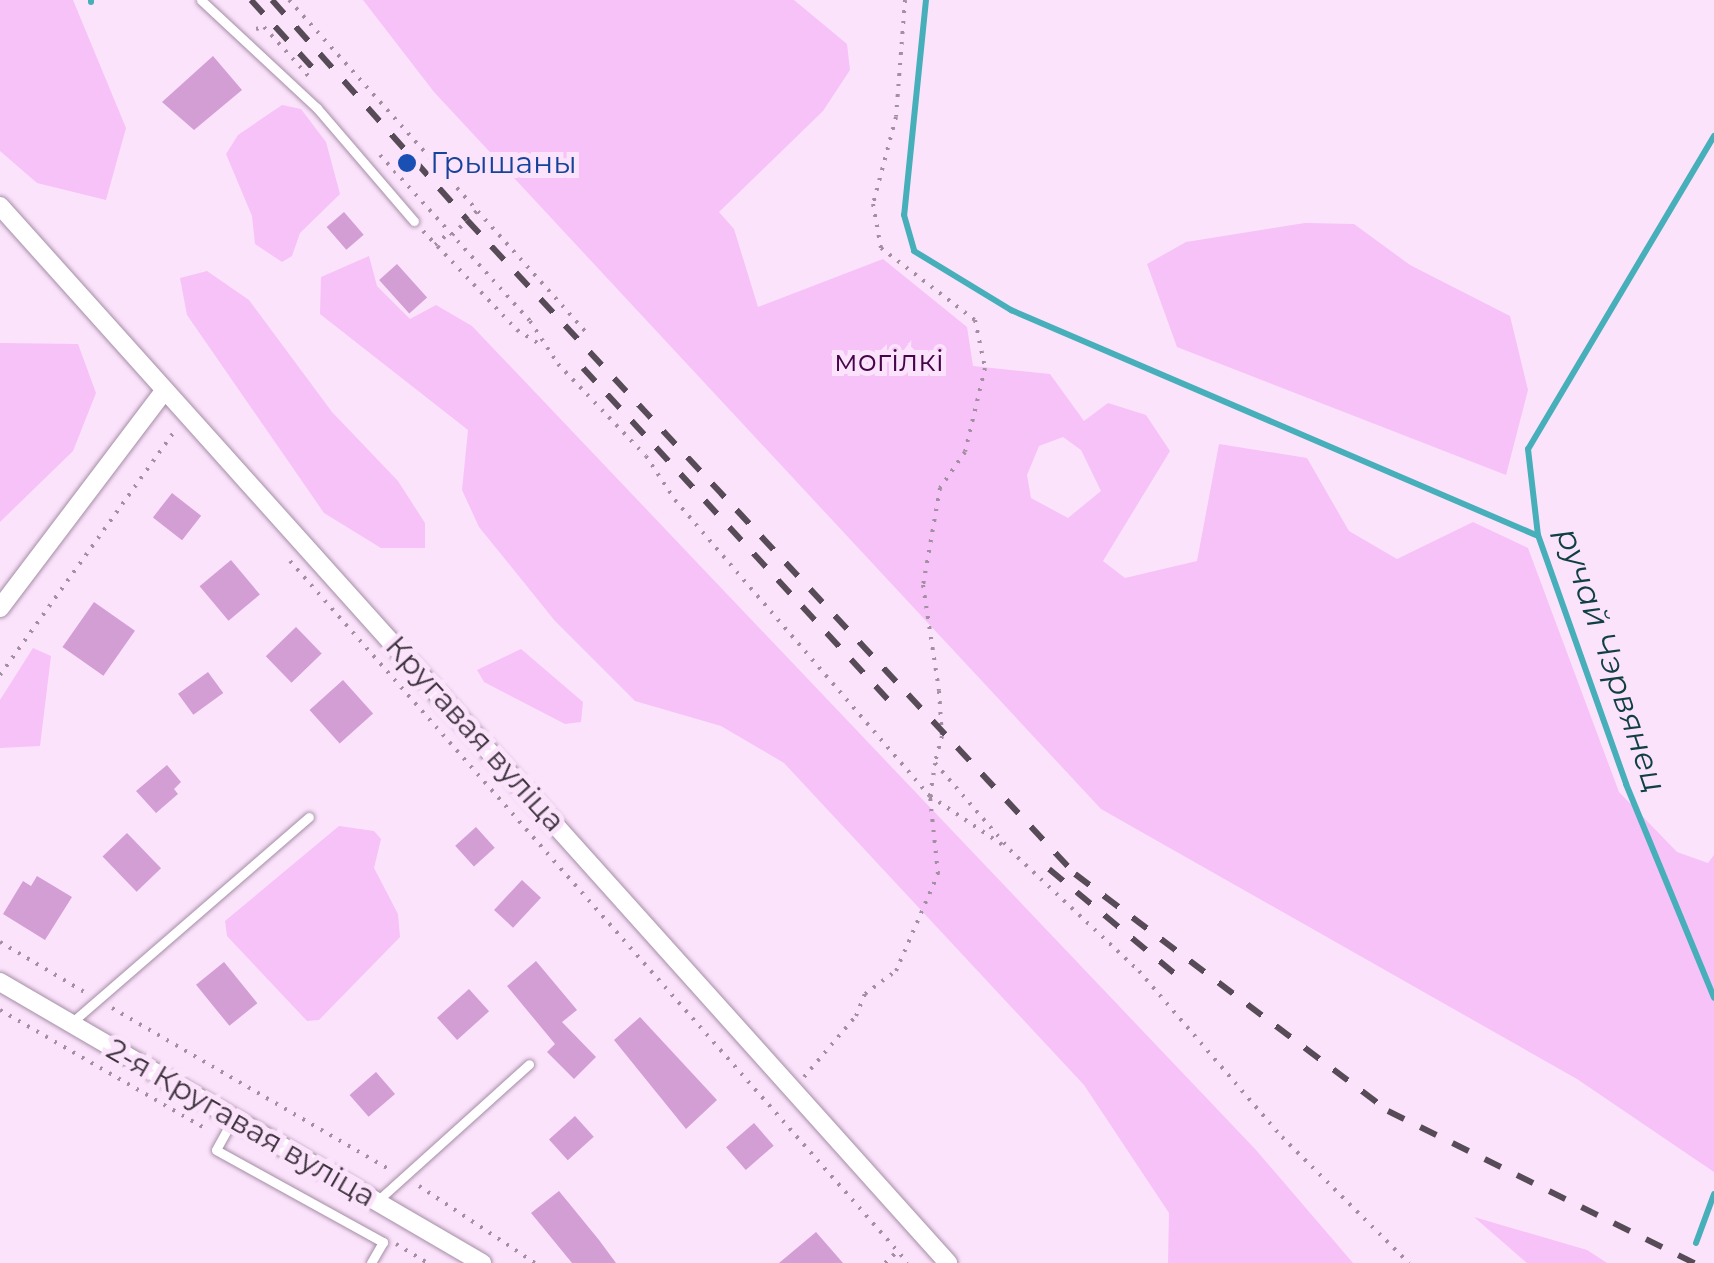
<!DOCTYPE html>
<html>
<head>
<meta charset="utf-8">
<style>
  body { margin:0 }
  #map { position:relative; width:1714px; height:1263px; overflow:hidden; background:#fce3fc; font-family:Montserrat,sans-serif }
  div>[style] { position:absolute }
  .green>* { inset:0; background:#f6c2f7 }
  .stream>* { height:6px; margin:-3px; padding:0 3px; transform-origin:3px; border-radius:3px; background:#47afba }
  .building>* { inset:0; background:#d29ed4; transform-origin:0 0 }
  .path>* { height:4px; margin-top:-2px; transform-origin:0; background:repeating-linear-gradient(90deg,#a290a2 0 2.5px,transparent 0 10.5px) }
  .roads { filter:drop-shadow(0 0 2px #a48da5) drop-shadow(0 0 2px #a48da5) }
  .lane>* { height:9px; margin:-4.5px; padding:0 4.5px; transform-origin:4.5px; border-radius:4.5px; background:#fff }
  .street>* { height:18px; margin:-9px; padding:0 9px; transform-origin:9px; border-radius:9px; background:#fff }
  .rail>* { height:6px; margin-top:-3px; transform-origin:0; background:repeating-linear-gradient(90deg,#574b57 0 18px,transparent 0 36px) }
  .dots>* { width:28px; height:28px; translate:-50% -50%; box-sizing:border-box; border:5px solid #fce3fc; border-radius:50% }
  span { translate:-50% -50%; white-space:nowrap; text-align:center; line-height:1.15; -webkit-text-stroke:10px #fce3fc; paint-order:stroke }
  .transit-label { font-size:30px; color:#164399 }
  .left { translate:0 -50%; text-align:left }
  .park-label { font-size:30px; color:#46044a }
  .street-label { font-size:30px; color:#3c323c }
  .water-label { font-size:32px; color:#104044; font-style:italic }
</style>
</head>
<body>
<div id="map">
  <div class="green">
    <div style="clip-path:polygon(0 0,73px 0,126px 128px,106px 200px,37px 183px,0 151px)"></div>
    <div style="clip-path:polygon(evenodd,363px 0,794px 0,847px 44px,850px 70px,823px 111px,719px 212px,734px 229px,758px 307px,883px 259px,967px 327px,973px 366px,1050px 374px,1084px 421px,1108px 403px,1146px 415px,1170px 451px,1103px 561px,1125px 578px,1197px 561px,1219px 444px,1307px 458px,1349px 531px,1397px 559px,1473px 522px,1528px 548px,1619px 792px,1677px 852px,1708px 863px,1714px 855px,1714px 1172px,1577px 1079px,1101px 809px,434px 92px,363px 0,1063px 437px,1081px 450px,1101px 491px,1068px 518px,1031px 498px,1027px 475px,1039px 446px,1063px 437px)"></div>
    <div style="clip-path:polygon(282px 105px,301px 109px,326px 142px,340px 194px,300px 233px,292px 256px,282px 262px,255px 244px,252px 216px,226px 154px,238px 135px)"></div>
    <div style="clip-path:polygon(1305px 223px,1354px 224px,1410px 265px,1510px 316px,1528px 390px,1506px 475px,1177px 347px,1147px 264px,1186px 242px)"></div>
    <div style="clip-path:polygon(369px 256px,377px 286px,410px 319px,436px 305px,472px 326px,1256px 1150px,1353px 1263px,1168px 1263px,1169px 1213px,1084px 1085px,784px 763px,721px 726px,635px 701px,555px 621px,479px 527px,462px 490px,468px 430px,320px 314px,321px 277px)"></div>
    <div style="clip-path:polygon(207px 271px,249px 300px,332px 412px,398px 481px,425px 523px,425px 548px,381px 548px,324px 513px,187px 315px,180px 278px)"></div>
    <div style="clip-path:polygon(0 343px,78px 344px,96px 393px,73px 451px,0 522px)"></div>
    <div style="clip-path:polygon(33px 648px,51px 656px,40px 746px,0 748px,0 700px)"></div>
    <div style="clip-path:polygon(521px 649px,583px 702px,581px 722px,565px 724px,484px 682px,477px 670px)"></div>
    <div style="clip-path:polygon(339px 826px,374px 831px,381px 839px,374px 868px,398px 914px,400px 937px,319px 1020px,307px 1021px,227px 936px,225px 921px)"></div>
    <div style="clip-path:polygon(1474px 1217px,1587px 1250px,1607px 1263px,1527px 1263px)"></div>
  </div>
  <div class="stream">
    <div style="left:91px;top:0;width:2px;rotate:90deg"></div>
    <div style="left:926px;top:0;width:216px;rotate:95.8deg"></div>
    <div style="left:904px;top:215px;width:37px;rotate:74deg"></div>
    <div style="left:914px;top:251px;width:114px;rotate:31.3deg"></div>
    <div style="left:1011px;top:310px;width:571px;rotate:23.2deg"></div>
    <div style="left:1714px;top:136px;width:364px;rotate:120.7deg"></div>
    <div style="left:1528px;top:449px;width:87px;rotate:83.4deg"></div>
    <div style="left:1538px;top:535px;width:264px;rotate:70.5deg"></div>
    <div style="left:1626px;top:784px;width:231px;rotate:67.6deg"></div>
    <div style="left:1696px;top:1243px;width:52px;rotate:-69.8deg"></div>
  </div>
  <div class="building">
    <div style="clip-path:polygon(213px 56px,242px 90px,194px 130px,162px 102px)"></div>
    <div style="left:344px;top:212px;width:30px;height:23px;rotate:49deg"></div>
    <div style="left:397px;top:264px;width:45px;height:24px;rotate:48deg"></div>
    <div style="left:172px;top:493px;width:37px;height:31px;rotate:38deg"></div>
    <div style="left:231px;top:560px;width:45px;height:41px;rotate:50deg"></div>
    <div style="left:94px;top:602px;width:50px;height:55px;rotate:35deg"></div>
    <div style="left:296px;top:627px;width:37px;height:42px;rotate:46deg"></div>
    <div style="left:208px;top:672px;width:26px;height:37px;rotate:54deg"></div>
    <div style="left:343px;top:680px;width:45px;height:45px;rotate:48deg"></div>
    <div style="clip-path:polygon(167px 765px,181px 782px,174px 789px,178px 794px,156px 813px,136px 791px)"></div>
    <div style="left:476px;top:827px;width:28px;height:28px;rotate:48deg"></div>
    <div style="left:127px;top:833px;width:49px;height:34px;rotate:46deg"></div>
    <div style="clip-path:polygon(37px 876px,72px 897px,45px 940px,3px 914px,23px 881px,31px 886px)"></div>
    <div style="left:522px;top:880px;width:26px;height:41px;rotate:43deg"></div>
    <div style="clip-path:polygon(536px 961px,577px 1010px,562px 1022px,596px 1057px,574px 1079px,547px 1052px,555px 1044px,507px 986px)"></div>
    <div style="left:224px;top:962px;width:53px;height:36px;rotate:51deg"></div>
    <div style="left:469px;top:989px;width:30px;height:43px;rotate:48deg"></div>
    <div style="clip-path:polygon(640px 1017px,717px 1100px,686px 1129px,614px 1040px)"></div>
    <div style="left:376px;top:1072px;width:29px;height:35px;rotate:49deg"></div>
    <div style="left:575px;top:1116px;width:28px;height:35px;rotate:48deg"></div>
    <div style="left:754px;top:1123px;width:30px;height:37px;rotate:49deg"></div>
    <div style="clip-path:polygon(559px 1191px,599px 1240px,616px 1263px,572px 1263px,531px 1213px)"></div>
    <div style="clip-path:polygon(816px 1232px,843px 1263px,779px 1263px)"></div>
  </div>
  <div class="path">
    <div style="left:289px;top:0;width:445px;rotate:48.2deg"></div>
    <div style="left:905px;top:0;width:117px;rotate:94.4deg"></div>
    <div style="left:896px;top:117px;width:90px;rotate:104.8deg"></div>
    <div style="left:873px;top:204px;width:45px;rotate:79.7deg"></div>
    <div style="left:881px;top:248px;width:118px;rotate:37.5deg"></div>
    <div style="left:975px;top:320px;width:49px;rotate:78.2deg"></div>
    <div style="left:985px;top:368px;width:86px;rotate:103.4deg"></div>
    <div style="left:965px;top:452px;width:44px;rotate:124.8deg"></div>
    <div style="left:940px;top:488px;width:98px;rotate:99.9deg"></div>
    <div style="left:923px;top:585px;width:107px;rotate:81.4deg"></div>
    <div style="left:939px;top:691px;width:45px;rotate:86.2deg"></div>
    <div style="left:942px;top:736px;width:28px;rotate:105deg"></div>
    <div style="left:256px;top:29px;width:8px;rotate:-14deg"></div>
    <div style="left:264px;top:27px;width:73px;rotate:47.8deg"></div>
    <div style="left:380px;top:155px;width:224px;rotate:47.9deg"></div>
    <div style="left:530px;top:321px;width:51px;rotate:56.9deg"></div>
    <div style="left:558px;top:364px;width:127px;rotate:46.3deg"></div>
    <div style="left:646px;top:456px;width:53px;rotate:56.6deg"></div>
    <div style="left:675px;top:500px;width:391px;rotate:49.3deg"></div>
    <div style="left:930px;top:796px;width:33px;rotate:-81deg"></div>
    <div style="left:935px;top:763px;width:115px;rotate:49.2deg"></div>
    <div style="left:1010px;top:850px;width:177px;rotate:43.2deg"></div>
    <div style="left:1139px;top:971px;width:219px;rotate:49.3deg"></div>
    <div style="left:1282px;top:1137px;width:179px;rotate:44.8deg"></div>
    <div style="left:423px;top:231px;width:137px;rotate:46.5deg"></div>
    <div style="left:517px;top:330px;width:28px;rotate:32deg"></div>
    <div style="left:452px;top:235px;width:35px;rotate:-44deg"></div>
    <div style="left:435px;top:245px;width:20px;rotate:-41deg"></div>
    <div style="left:290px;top:561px;width:935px;rotate:48.64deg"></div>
    <div style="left:0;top:675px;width:302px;rotate:-54.4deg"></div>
    <div style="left:0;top:942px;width:100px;rotate:30.7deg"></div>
    <div style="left:112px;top:1008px;width:320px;rotate:30.2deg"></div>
    <div style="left:0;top:1010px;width:240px;rotate:30deg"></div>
    <div style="left:804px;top:1077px;width:80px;rotate:-49.6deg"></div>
    <div style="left:856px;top:1016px;width:24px;rotate:-68deg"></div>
    <div style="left:865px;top:994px;width:39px;rotate:-37deg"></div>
    <div style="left:896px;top:971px;width:106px;rotate:-66.6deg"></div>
    <div style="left:938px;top:874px;width:78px;rotate:-95.9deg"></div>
    <div style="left:930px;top:796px;width:93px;rotate:34deg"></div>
    <div style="left:419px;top:1186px;width:139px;rotate:33.6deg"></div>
    <div style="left:396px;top:1244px;width:37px;rotate:31deg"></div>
    <div style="left:885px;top:1263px;width:18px;rotate:-43deg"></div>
  </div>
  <div class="roads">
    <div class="lane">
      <div style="left:201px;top:0;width:158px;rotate:43deg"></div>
      <div style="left:317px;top:108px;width:149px;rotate:49.4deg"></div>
      <div style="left:70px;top:1024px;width:316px;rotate:-40.9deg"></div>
      <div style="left:233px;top:1119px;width:35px;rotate:119deg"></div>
      <div style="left:216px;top:1150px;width:191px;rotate:28.9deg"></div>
      <div style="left:383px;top:1242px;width:24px;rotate:120deg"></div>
      <div style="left:376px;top:1202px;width:206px;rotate:-42deg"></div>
    </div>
    <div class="street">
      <div style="left:0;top:206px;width:1420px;rotate:48.11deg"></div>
      <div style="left:0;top:608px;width:273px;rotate:-52.9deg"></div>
      <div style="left:0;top:982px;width:558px;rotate:30.24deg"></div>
    </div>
  </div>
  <div class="rail">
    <div style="left:251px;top:0;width:100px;rotate:47.8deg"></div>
    <div style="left:272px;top:0;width:294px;rotate:48.4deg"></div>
    <div style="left:467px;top:220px;width:893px;rotate:47.09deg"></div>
    <div style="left:1075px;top:874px;width:393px;rotate:37.1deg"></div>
    <div style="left:1388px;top:1111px;width:342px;rotate:26.4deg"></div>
    <div style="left:583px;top:368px;width:464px;rotate:47.4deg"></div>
    <div style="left:1049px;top:869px;width:170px;rotate:39.8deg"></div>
  </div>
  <div class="dots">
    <div style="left:407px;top:163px;background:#1a4fb4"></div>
  </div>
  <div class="transit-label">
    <span class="left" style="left:430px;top:163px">Грышаны</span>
  </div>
  <div class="park-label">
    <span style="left:889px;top:361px">могілкі</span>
  </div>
  <div class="street-label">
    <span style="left:475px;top:734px;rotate:48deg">Кругавая вуліца</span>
    <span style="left:241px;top:1123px;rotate:30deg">2-я Кругавая вуліца</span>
  </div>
  <div class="water-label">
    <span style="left:1611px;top:660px;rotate:71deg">ручай Чэрвянец</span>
  </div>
</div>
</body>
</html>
